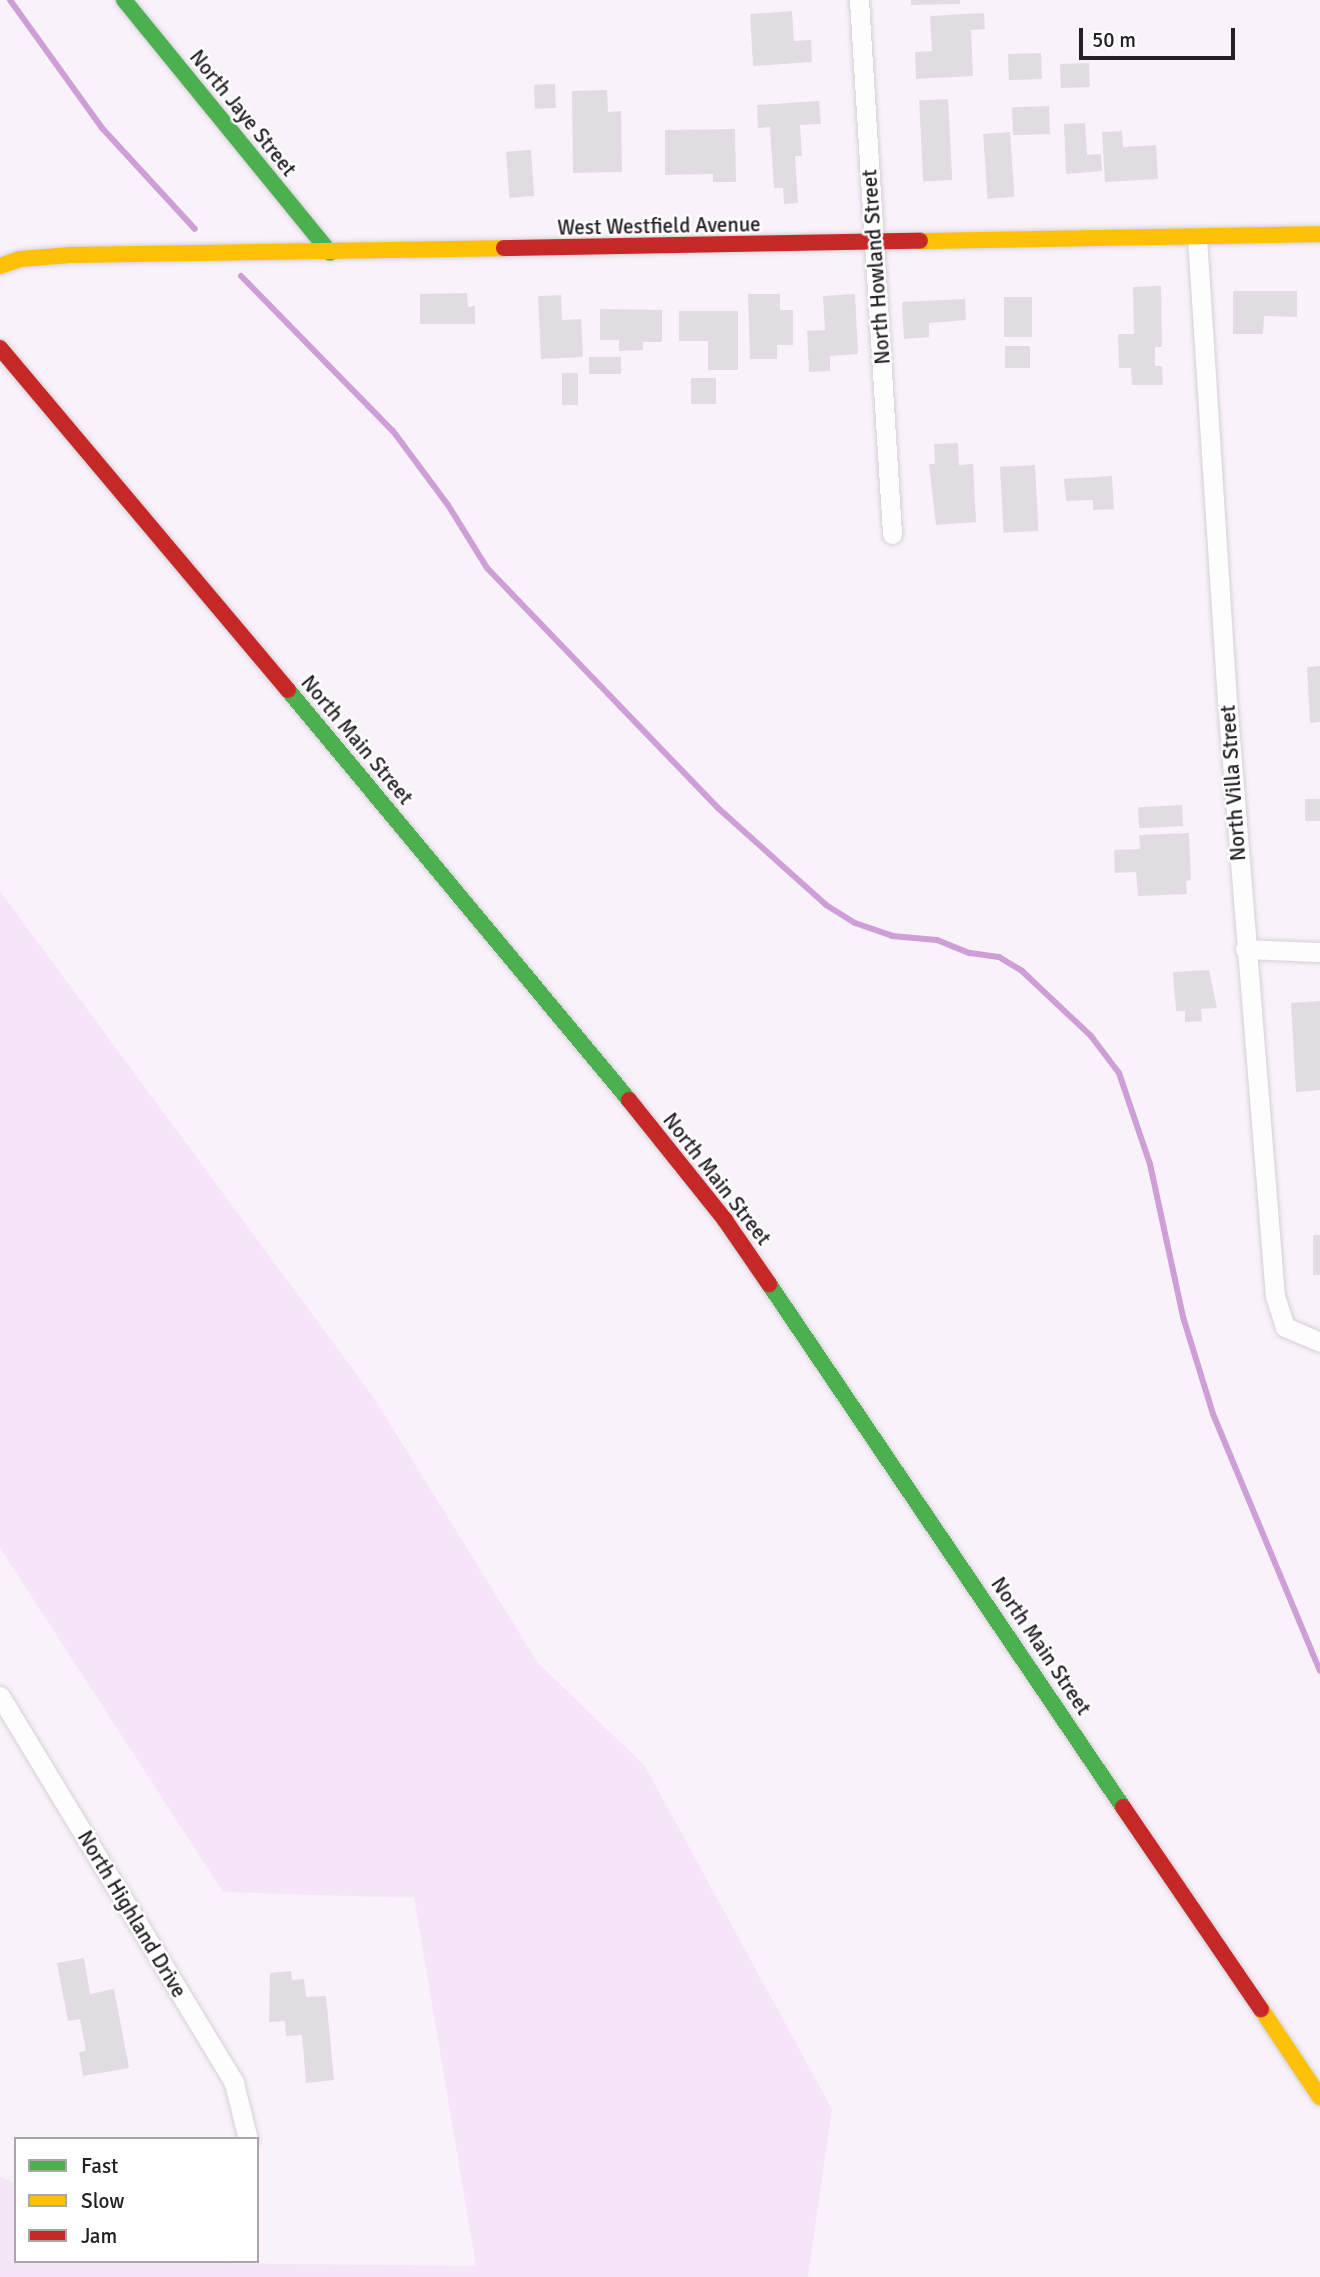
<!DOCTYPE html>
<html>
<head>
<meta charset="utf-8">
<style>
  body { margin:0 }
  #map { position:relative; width:1320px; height:2277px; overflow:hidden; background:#f9f2fa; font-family:Signika,sans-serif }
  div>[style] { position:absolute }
  .green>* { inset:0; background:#f6e5f8 }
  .stream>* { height:6px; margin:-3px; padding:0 3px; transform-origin:3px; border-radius:3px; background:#ce9fd6 }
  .building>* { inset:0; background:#e1dce2; transform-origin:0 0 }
  .roads { filter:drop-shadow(0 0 2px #d5d0d6) drop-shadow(0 0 2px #d5d0d6) }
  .street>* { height:19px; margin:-9.5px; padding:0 9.5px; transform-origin:9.5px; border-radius:9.5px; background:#fefdfe }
  .fast>* { height:16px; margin:-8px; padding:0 8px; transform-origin:8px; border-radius:8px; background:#4caf50 }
  .slow>* { height:16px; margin:-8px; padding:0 8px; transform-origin:8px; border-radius:8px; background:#ffc107 }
  .jam>* { height:16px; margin:-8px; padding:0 8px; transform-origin:8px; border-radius:8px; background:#c62828 }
  span { translate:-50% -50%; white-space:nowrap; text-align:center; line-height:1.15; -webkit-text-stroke:5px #fff; paint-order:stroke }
  .street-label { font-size:21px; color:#252026 }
  .legend { position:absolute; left:14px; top:2137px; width:245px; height:126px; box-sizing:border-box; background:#fff; border:2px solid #a8a6a8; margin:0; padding:9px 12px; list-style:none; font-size:21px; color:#252026 }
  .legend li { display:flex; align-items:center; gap:14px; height:35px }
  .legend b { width:35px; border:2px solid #a8a6a8 }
  .scale { position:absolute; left:1079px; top:28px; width:156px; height:32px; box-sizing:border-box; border:4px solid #252026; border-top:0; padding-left:9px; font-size:21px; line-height:24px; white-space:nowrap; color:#252026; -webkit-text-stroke:5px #fff; paint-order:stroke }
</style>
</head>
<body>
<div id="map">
  <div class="green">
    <div style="clip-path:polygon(0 891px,374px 1398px,538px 1663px,645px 1766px,832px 2109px,808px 2277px,0 2277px,0 2176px,16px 2184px,16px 2261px,476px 2266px,414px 1898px,223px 1892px,0 1548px)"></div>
  </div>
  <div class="stream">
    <div style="left:10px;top:0;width:158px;rotate:54.3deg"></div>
    <div style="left:102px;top:128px;width:137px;rotate:47.4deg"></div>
    <div style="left:241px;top:276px;width:217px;rotate:45.6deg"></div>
    <div style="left:393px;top:431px;width:92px;rotate:53.4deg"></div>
    <div style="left:448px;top:505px;width:74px;rotate:58.2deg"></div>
    <div style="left:487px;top:568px;width:333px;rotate:46.1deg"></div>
    <div style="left:718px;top:808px;width:145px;rotate:41.9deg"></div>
    <div style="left:826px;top:905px;width:34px;rotate:32deg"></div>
    <div style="left:855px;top:923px;width:39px;rotate:19deg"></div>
    <div style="left:892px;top:936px;width:45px;rotate:5.1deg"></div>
    <div style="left:937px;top:940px;width:35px;rotate:22deg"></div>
    <div style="left:970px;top:953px;width:29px;rotate:8deg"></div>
    <div style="left:999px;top:957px;width:27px;rotate:31deg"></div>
    <div style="left:1022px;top:971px;width:95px;rotate:43.3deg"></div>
    <div style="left:1091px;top:1036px;width:46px;rotate:52.9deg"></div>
    <div style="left:1119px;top:1073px;width:96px;rotate:71.2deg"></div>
    <div style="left:1150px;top:1164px;width:157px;rotate:77.8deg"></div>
    <div style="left:1183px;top:1317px;width:102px;rotate:72.8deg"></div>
    <div style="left:1213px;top:1414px;width:278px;rotate:67.4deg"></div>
  </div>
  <div class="building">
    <div style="clip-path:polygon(911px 0,960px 0,960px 4px,911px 5px)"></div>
    <div style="clip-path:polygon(792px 11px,794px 41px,811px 40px,812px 62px,753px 66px,750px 14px)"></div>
    <div style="clip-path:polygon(984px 13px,985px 29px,971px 30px,973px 76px,916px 79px,915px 52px,932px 51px,930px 16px)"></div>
    <div style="left:1041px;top:53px;width:26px;height:33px;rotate:88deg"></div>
    <div style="left:1089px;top:63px;width:24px;height:29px;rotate:88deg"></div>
    <div style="left:555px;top:84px;width:24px;height:21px;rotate:88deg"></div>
    <div style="clip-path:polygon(607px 90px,608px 112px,621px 111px,622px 172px,573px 173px,572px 91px)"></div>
    <div style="left:948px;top:99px;width:81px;height:29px;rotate:87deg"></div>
    <div style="clip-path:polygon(819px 101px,821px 124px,800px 125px,802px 156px,795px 156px,798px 203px,784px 204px,783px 188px,774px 188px,770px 127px,758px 128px,757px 105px)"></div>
    <div style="left:1049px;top:106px;width:28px;height:37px;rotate:88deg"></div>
    <div style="clip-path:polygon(1085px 123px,1087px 155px,1101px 154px,1102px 171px,1066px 174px,1064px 124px)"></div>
    <div style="clip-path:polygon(735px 129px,736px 182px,713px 182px,713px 174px,665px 175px,665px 130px)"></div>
    <div style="clip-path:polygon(1122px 131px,1123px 147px,1156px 145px,1158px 179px,1105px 182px,1102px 132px)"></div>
    <div style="left:1010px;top:132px;width:65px;height:27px;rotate:86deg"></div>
    <div style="left:531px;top:150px;width:46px;height:25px;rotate:86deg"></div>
    <div style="clip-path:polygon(1161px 286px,1162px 347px,1155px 347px,1155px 366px,1162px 366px,1163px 385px,1132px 385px,1131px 368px,1119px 368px,1118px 334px,1134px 334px,1133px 287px)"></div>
    <div style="clip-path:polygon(1233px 291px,1297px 291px,1297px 317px,1264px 316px,1263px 334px,1233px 334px)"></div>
    <div style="clip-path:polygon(467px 293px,468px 307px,475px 306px,475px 324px,420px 324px,420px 294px)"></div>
    <div style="clip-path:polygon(748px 294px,780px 294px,780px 310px,793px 310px,793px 345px,777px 345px,777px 359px,750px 359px)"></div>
    <div style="clip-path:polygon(855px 294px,858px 354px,830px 356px,830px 371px,809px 372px,807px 331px,825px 330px,823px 296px)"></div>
    <div style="clip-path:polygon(561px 295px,562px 320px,581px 319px,583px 357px,541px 359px,538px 296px)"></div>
    <div style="left:1032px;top:297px;width:40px;height:28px;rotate:90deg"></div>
    <div style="clip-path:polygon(965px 299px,966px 320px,929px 323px,929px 337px,904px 339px,902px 302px)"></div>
    <div style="clip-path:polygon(600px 309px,662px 310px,662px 342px,643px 342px,643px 350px,619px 351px,619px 340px,600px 340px)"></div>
    <div style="clip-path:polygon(679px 311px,738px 311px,738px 370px,708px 370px,708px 341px,679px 341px)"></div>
    <div style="left:1005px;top:346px;width:25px;height:22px"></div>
    <div style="left:589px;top:357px;width:32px;height:17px"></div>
    <div style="left:562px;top:373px;width:16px;height:32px"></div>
    <div style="left:691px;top:378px;width:25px;height:26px"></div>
    <div style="clip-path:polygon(958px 443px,959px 465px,973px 464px,976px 522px,936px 525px,929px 464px,935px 464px,934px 444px)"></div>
    <div style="left:1035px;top:465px;width:66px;height:35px;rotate:87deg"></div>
    <div style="clip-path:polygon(1112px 476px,1114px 509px,1093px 510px,1093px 500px,1066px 501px,1064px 479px)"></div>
    <div style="clip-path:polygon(1320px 666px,1320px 722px,1310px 723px,1307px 667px)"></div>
    <div style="left:1320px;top:799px;width:22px;height:15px;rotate:90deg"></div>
    <div style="left:1182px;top:805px;width:21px;height:44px;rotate:87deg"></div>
    <div style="clip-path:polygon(1189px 833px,1191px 880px,1186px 881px,1187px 894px,1138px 896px,1136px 872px,1115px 873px,1114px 850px,1140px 849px,1139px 835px)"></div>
    <div style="clip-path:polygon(1209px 970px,1217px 1008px,1201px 1009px,1202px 1021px,1185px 1022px,1185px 1011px,1176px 1011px,1173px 972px)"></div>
    <div style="clip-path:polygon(1320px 1001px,1320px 1090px,1296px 1092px,1291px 1003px)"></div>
    <div style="left:1313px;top:1235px;width:7px;height:40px"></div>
    <div style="clip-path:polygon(84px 1958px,90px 1994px,114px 1989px,129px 2068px,83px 2076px,79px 2052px,86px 2051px,80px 2019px,68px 2021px,57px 1963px)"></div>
    <div style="clip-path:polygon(291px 1971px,292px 1980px,304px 1979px,306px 1997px,326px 1996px,334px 2080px,306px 2083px,302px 2035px,286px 2036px,285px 2021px,269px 2022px,270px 1973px)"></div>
  </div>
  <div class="roads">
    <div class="street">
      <div style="left:859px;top:0;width:535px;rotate:86.46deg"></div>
      <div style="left:1197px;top:237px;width:464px;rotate:86.3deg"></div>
      <div style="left:1227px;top:700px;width:598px;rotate:85.4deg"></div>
      <div style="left:1275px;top:1296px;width:33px;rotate:72deg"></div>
      <div style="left:1285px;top:1327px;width:38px;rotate:23deg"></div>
      <div style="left:1245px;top:949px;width:75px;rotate:2.3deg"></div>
      <div style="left:0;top:1696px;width:452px;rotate:58.8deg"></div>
      <div style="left:234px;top:2083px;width:58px;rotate:76deg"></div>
    </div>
    <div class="fast">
      <div style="left:124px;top:0;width:326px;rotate:50.8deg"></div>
      <div style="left:288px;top:690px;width:533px;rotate:50.25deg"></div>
      <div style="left:769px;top:1284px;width:632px;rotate:55.91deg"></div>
    </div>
    <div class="slow">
      <div style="left:920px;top:241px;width:400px;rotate:-1deg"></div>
      <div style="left:0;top:266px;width:21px;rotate:-19deg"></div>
      <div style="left:20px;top:259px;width:51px;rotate:-4.5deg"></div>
      <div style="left:71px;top:255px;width:433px;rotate:-0.9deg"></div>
      <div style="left:1261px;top:2009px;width:106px;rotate:56.2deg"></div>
    </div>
    <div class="jam">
      <div style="left:504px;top:248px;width:416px;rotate:-1deg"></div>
      <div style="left:0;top:348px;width:447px;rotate:49.9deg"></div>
      <div style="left:629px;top:1100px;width:154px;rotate:51.3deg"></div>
      <div style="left:725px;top:1220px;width:78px;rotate:55.5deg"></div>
      <div style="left:1123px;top:1807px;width:245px;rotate:55.7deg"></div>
    </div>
  </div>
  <div class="street-label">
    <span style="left:243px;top:113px;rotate:51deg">North Jaye Street</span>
    <span style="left:659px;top:226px;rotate:-1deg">West Westfield Avenue</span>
    <span style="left:876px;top:267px;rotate:-94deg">North Howland Street</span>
    <span style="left:357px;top:740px;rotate:50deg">North Main Street</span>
    <span style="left:1233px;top:783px;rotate:-94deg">North Villa Street</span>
    <span style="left:717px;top:1179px;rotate:52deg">North Main Street</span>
    <span style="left:1041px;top:1646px;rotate:56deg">North Main Street</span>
    <span style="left:132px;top:1914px;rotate:59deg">North Highland Drive</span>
  </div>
  <ul class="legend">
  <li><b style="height:9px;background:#4caf50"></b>Fast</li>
  <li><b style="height:9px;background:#ffc107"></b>Slow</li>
  <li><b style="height:9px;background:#c62828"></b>Jam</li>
  </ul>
  <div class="scale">50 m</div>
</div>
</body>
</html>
